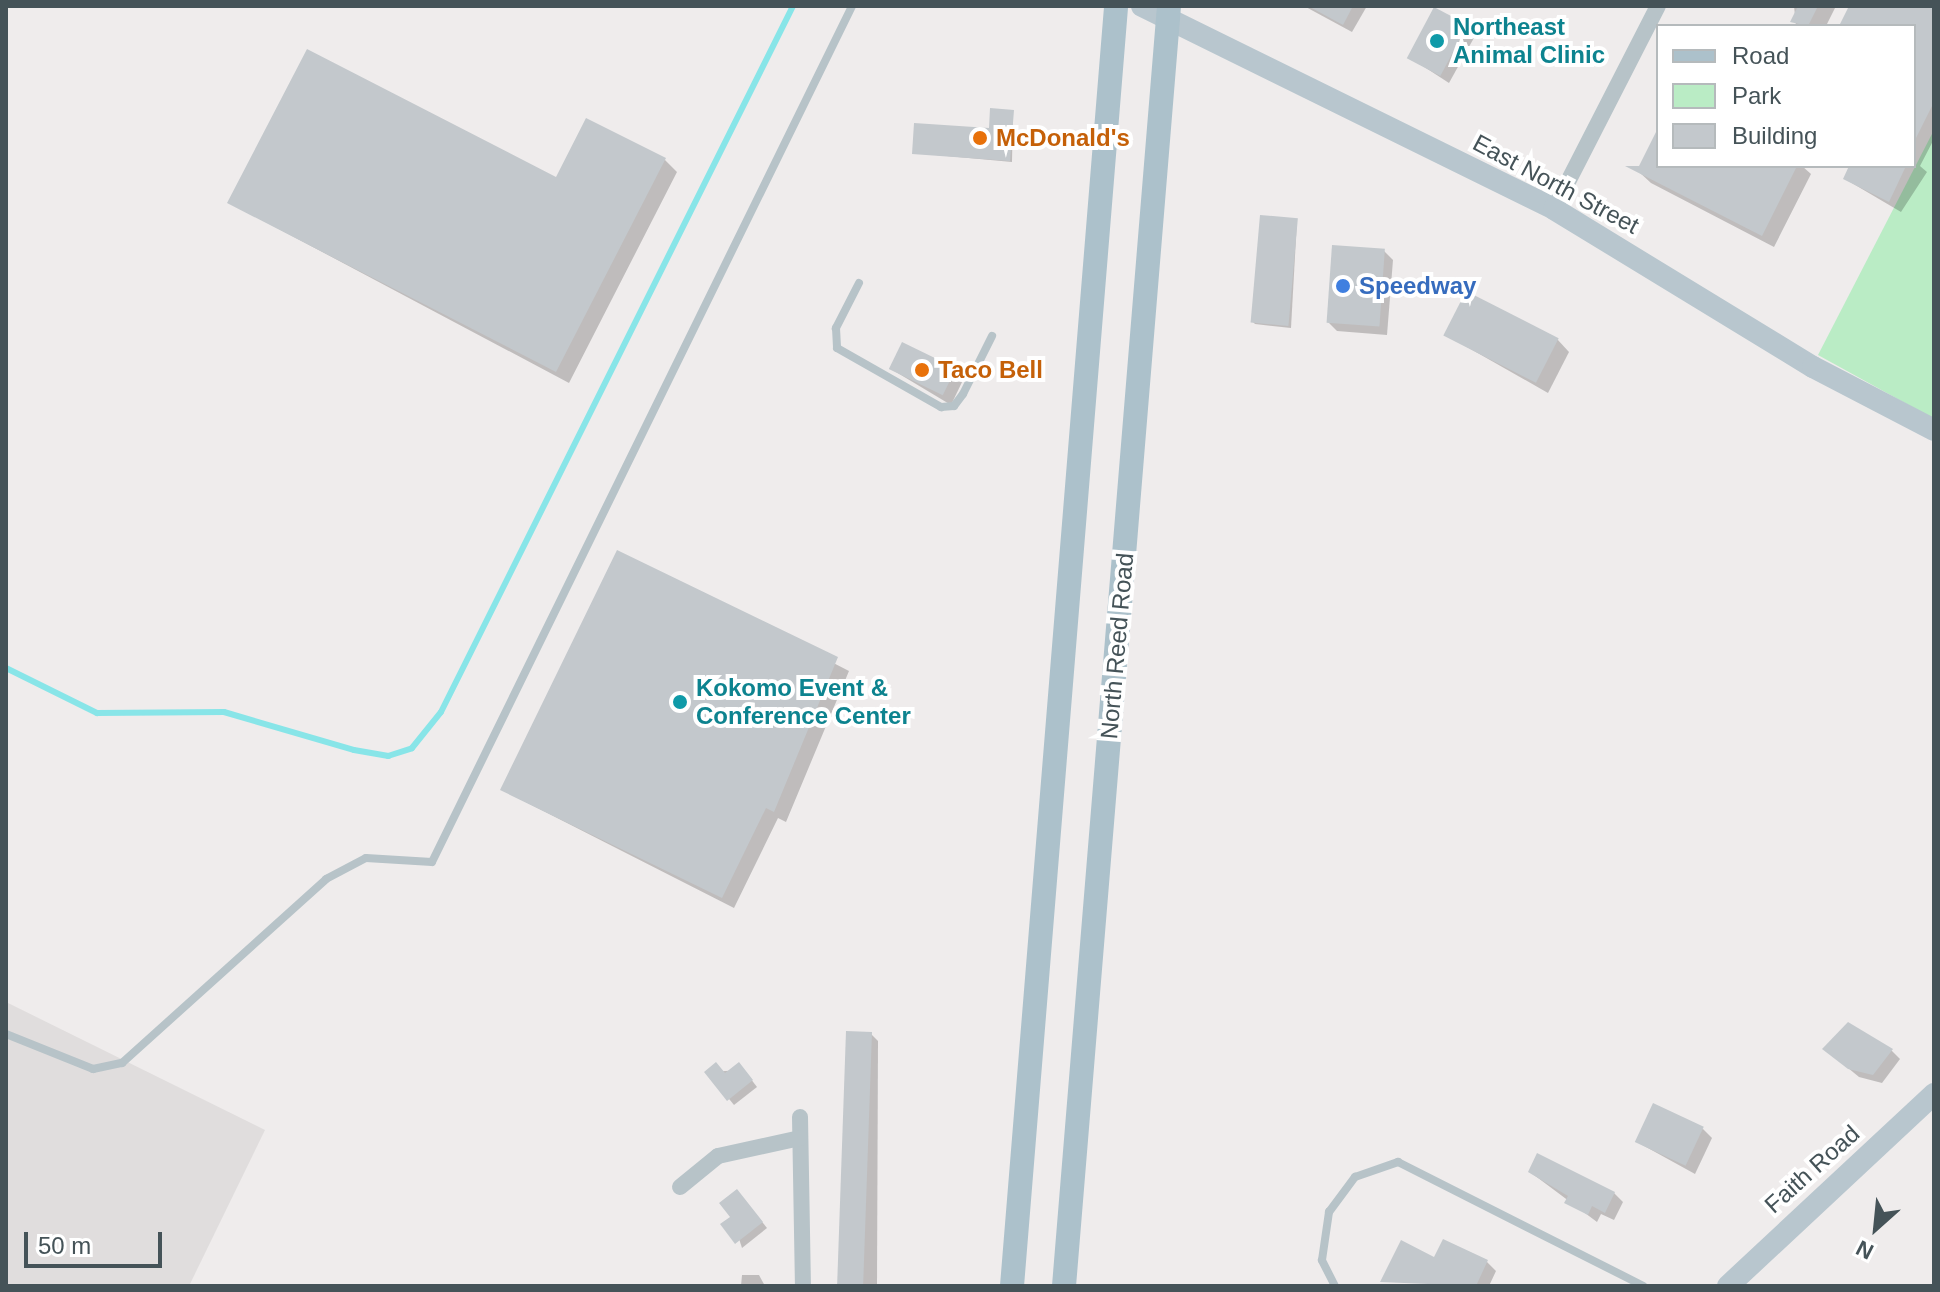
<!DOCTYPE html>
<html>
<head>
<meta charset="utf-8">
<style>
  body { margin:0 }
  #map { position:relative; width:1940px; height:1292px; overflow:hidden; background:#efecec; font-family:Helvetica,sans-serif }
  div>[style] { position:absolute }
  .education>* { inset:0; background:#e0dddd }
  .green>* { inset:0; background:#baecc5 }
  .shadow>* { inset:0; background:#0003 }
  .stream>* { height:6px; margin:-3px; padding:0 3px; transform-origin:3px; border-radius:3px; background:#88e5e8 }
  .building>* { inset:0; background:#c3c8cc; transform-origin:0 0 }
  .lane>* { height:8px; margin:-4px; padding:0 4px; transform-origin:4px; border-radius:4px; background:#b7c3c8 }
  .street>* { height:16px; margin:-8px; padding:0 8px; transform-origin:8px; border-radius:8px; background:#b7c3c8 }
  .secondary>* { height:22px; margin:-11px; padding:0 11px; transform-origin:11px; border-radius:11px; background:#b8c6ce }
  .primary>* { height:24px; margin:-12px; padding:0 12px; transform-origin:12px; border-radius:12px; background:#acc1cb }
  .dots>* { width:22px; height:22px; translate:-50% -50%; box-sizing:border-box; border:4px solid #fff; border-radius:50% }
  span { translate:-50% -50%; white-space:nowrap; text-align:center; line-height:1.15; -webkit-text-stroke:8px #fff; paint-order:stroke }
  .culture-label { font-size:24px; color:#0d838f; font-weight:700 }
  .left { translate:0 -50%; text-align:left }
  .food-label { font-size:24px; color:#c56008; font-weight:700 }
  .street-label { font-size:24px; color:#455358 }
  .shop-label { font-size:24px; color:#366cbe; font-weight:700 }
  .frame { position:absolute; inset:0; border:8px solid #455358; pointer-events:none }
  .legend { position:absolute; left:1656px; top:24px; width:260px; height:144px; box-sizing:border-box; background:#fff; border:2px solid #b5babc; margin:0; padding:10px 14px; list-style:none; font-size:24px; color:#455358 }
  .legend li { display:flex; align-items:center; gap:16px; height:40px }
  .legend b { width:40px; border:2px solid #b5babc }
  .north { position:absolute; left:1836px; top:1188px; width:80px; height:80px; -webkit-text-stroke:6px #fff; paint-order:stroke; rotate:207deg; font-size:22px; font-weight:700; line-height:32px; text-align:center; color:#455358 }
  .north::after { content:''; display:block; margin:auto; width:28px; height:36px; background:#455358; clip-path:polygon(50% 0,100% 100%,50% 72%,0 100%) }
  .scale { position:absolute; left:24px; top:1232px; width:138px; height:36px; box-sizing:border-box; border:4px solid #455358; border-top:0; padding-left:10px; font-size:24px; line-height:28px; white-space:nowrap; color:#455358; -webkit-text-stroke:6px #fff; paint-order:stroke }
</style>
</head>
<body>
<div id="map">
  <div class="education">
    <div style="clip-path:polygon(6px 1002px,265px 1130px,189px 1286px,6px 1286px)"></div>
  </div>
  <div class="green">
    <div style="clip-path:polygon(1934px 130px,1934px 419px,1818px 355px)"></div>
  </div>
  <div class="shadow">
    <div style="clip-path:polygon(1304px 6px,1367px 6px,1352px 32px)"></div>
    <div style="clip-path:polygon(1794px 6px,1836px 6px,1826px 26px,1796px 26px)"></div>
    <div style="clip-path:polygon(1852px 6px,1934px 6px,1934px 139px,1920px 166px,1927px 172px,1901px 212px,1845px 179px,1851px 166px,1914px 166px,1914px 26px,1842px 26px)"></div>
    <div style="clip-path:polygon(1467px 27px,1475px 36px,1449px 83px,1409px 57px)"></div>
    <div style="clip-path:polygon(1013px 112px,1012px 162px,914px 153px,990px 130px)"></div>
    <div style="clip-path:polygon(1658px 132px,1658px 166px,1802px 166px,1811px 174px,1774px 247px,1651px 183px,1638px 171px)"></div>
    <div style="clip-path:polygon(665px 160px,677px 172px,569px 383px,230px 203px,557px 179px)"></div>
    <div style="clip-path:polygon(1297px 220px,1291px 328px,1255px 324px,1253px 322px)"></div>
    <div style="clip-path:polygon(1384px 251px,1393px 260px,1387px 335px,1337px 331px,1328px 322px)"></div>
    <div style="clip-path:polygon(1446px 335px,1557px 339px,1569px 352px,1548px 393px)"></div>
    <div style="clip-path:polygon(891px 369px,955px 370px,964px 378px,951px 405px)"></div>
    <div style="clip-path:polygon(618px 552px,849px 671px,786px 822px,778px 818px,734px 908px,502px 790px)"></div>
    <div style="clip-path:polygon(871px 1034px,878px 1041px,877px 1286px,848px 1286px)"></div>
    <div style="clip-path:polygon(1825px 1049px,1891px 1050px,1900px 1059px,1882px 1083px,1859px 1077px)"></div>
    <div style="clip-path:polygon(744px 1070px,757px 1087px,734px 1105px,707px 1072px)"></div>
    <div style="clip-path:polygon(1703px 1129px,1712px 1138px,1695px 1174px,1637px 1142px)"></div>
    <div style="clip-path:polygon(1530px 1172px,1614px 1193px,1623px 1202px,1614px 1220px,1601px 1214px,1597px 1222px)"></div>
    <div style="clip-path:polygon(742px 1197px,767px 1228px,742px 1248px,732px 1217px)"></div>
    <div style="clip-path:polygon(1444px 1241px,1487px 1262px,1496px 1271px,1489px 1286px,1383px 1281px,1435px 1259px)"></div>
    <div style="clip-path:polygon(742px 1275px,759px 1275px,765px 1286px,741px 1286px)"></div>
  </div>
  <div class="stream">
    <div style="left:6px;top:668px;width:102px;rotate:26.3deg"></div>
    <div style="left:97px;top:713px;width:127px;rotate:-0.5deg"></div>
    <div style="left:224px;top:712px;width:135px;rotate:16.3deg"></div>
    <div style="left:354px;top:750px;width:35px;rotate:10deg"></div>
    <div style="left:388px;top:756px;width:25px;rotate:-18deg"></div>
    <div style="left:412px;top:748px;width:46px;rotate:-51.1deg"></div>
    <div style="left:441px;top:712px;width:789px;rotate:-63.5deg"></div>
  </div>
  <div class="building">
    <div style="clip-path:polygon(1308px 6px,1353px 6px,1343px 25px)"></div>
    <div style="clip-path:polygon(1798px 6px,1818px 6px,1808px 26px,1790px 22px)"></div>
    <div style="clip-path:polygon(1849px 6px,1934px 6px,1934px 102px,1914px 142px,1914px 26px,1839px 26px)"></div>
    <div style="left:1434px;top:7px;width:38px;height:58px;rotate:28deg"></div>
    <div style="clip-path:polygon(307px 49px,556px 177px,586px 118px,666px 158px,556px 372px,227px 203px)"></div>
    <div style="clip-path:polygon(990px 108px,1014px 110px,1010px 161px,912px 154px,914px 123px,989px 128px)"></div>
    <div style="clip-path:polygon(1658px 128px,1658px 166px,1797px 166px,1762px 236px,1625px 166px,1639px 166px)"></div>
    <div style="clip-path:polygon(1849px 166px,1906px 166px,1889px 202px,1843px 179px)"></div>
    <div style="left:1260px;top:215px;width:38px;height:108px;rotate:5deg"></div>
    <div style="left:1332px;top:245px;width:53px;height:78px;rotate:4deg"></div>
    <div style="left:1466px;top:291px;width:104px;height:50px;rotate:27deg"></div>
    <div style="left:902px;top:342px;width:60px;height:30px;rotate:26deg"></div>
    <div style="clip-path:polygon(617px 550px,838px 657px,774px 812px,766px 808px,722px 898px,500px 790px)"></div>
    <div style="clip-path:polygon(1848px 1022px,1893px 1049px,1873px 1075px,1848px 1069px,1822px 1049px)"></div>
    <div style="left:846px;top:1031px;width:26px;height:255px;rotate:2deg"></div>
    <div style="clip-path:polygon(716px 1062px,725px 1073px,739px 1062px,753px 1080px,727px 1101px,704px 1072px)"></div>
    <div style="left:1653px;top:1103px;width:56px;height:43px;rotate:25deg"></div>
    <div style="clip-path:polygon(1537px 1153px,1615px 1192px,1605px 1213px,1592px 1206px,1588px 1215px,1564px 1203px,1568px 1196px,1528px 1172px)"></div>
    <div style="clip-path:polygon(737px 1189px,763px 1222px,735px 1244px,720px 1224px,730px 1217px,719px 1203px)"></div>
    <div style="clip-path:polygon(1443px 1239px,1488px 1260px,1476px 1286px,1380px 1282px,1401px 1240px,1434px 1257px)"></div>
  </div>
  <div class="lane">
    <div style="left:859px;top:283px;width:51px;rotate:117.1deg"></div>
    <div style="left:836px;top:328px;width:20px;rotate:87deg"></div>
    <div style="left:837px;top:348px;width:120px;rotate:29.6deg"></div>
    <div style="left:941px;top:407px;width:13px;rotate:-4deg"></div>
    <div style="left:954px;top:406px;width:15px;rotate:-53deg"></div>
    <div style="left:963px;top:394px;width:65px;rotate:-63.4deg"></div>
    <div style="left:6px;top:1034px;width:94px;rotate:21.9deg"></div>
    <div style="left:93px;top:1069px;width:30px;rotate:-12deg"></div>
    <div style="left:122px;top:1063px;width:275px;rotate:-42deg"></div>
    <div style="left:326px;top:879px;width:45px;rotate:-27.7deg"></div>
    <div style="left:366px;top:858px;width:66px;rotate:3.5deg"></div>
    <div style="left:432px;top:862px;width:953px;rotate:-63.86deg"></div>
    <div style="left:1335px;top:1286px;width:29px;rotate:-117deg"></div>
    <div style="left:1322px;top:1260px;width:49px;rotate:-81.7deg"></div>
    <div style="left:1329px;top:1212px;width:44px;rotate:-53.4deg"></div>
    <div style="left:1355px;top:1177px;width:46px;rotate:-19.2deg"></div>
    <div style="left:1398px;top:1162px;width:275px;rotate:26.8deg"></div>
  </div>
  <div class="street">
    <div style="left:1554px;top:209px;width:228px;rotate:-62.9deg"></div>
    <div style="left:800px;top:1117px;width:169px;rotate:89deg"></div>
    <div style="left:680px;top:1187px;width:49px;rotate:-39.2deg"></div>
    <div style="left:718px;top:1156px;width:84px;rotate:-12.4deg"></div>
  </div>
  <div class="secondary">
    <div style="left:1142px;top:6px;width:459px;rotate:26.2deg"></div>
    <div style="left:1554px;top:209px;width:303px;rotate:31.4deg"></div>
    <div style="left:1813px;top:367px;width:136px;rotate:27.5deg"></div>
    <div style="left:1728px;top:1286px;width:282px;rotate:-43deg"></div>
  </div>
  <div class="primary">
    <div style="left:1012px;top:1286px;width:1284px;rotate:-85.35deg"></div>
    <div style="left:1064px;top:1286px;width:1284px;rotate:-85.31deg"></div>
  </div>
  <div class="dots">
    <div style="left:1437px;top:41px;background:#0f9aa8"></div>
    <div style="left:980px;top:138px;background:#e8710a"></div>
    <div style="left:1343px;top:286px;background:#3f7fe0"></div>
    <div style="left:922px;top:370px;background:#e8710a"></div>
    <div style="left:680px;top:702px;background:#0f9aa8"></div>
  </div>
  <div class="culture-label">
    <span class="left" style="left:1453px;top:41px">Northeast<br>Animal Clinic</span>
    <span class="left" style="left:696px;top:702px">Kokomo Event &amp;<br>Conference Center</span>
  </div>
  <div class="food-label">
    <span class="left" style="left:996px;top:138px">McDonald's</span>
    <span class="left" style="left:938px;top:370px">Taco Bell</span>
  </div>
  <div class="street-label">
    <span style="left:1556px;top:184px;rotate:28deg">East North Street</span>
    <span style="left:1117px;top:646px;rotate:-85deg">North Reed Road</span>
    <span style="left:1812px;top:1169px;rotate:-42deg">Faith Road</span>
  </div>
  <div class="shop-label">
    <span class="left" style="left:1359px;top:286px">Speedway</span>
  </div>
  <div class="frame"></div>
  <ul class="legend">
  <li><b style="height:10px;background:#acc1cb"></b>Road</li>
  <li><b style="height:22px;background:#baecc5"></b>Park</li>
  <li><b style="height:22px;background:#c3c8cc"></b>Building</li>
  </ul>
  <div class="north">N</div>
  <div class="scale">50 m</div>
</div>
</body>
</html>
